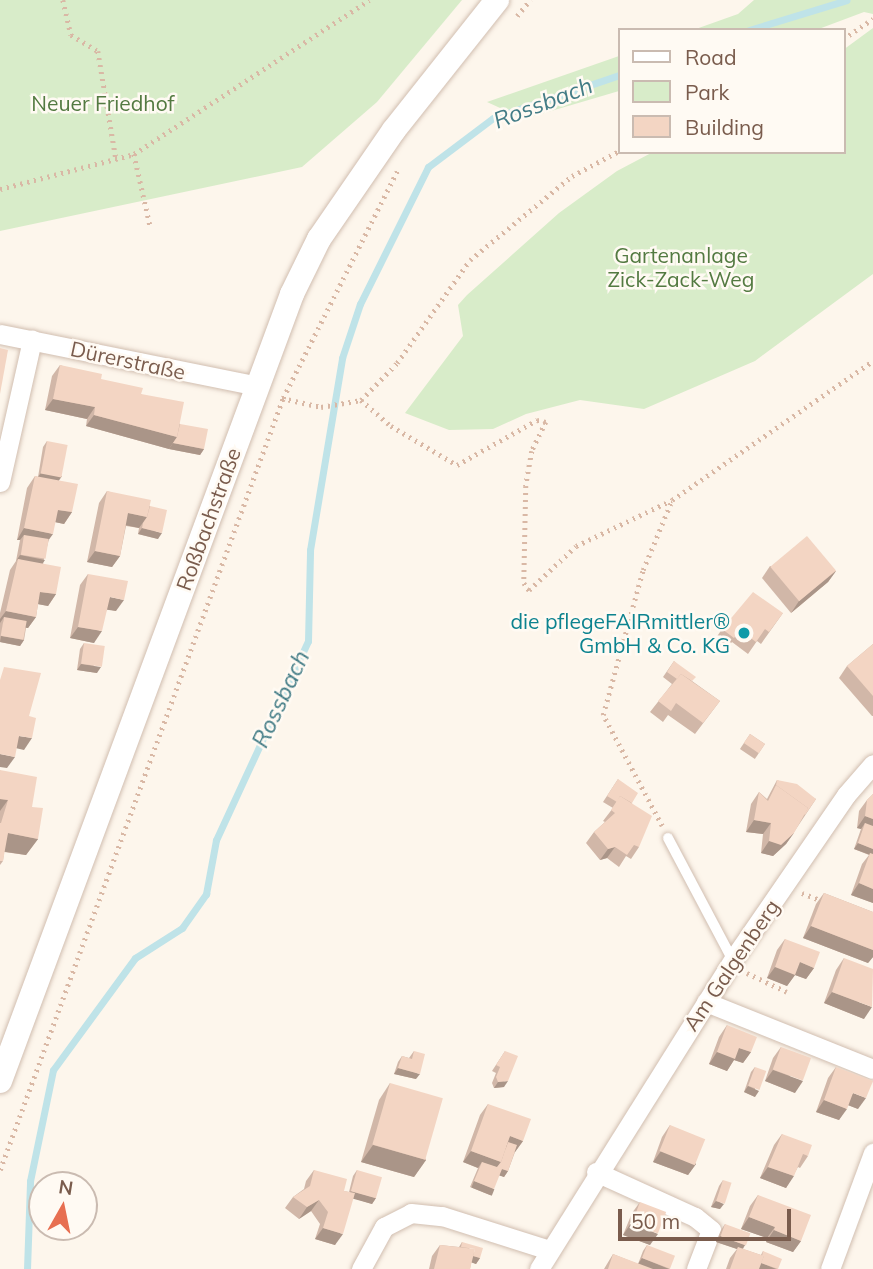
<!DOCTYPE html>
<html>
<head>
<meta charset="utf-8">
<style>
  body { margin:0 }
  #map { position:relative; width:873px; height:1269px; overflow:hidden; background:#fdf6ec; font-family:Mulish,sans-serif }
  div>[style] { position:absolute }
  .green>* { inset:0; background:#d8ecc9 }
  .stream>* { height:7px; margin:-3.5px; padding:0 3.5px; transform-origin:3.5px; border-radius:3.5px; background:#bfe3e8 }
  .path>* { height:4.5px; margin-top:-2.25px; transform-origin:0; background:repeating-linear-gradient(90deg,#d9b8a5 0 2px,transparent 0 7px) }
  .roads { filter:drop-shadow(0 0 2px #d1beb0) drop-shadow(0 0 2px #d1beb0) }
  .service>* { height:10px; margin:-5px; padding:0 5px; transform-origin:5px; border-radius:5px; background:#fff }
  .minor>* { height:19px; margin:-9.5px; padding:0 9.5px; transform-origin:9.5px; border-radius:9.5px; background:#fff }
  .tertiary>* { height:24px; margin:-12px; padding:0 12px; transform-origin:12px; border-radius:12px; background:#fff }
  .wall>* { inset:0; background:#d1b7a8; transform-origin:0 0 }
  .shaded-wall>* { inset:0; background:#aa9588; transform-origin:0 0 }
  .building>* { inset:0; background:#f3d5c3; transform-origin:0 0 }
  .dots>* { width:19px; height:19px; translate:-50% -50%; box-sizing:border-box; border:4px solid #fffaf3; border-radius:50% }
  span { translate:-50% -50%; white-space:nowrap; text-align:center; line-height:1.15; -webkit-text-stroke:5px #fffaf3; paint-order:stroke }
  .park-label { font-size:21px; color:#537a41 }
  .street-label { font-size:21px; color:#7a5c4d }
  .culture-label { font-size:21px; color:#0d838f }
  .right { translate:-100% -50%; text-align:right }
  .water-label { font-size:23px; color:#437c86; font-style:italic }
  .legend { position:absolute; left:618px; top:28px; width:228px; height:126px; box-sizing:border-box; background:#fffaf3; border:2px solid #cabbb1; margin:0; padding:9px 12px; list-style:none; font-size:21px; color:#7a5c4d }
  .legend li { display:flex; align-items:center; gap:14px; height:35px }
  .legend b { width:35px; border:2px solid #cabbb1 }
  .north { position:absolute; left:28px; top:1171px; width:70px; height:70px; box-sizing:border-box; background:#fffaf3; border:2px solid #cabbb1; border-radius:50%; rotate:9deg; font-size:19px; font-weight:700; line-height:28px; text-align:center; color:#7a5c4d }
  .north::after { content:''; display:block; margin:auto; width:24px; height:32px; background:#e76f51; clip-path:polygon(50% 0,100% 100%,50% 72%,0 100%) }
  .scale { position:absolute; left:618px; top:1209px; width:173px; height:32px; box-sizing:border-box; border:4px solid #7a5c4d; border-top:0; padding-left:9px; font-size:21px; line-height:24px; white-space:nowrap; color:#7a5c4d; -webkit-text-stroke:5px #fffaf3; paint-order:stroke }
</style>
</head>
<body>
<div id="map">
  <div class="green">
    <div style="clip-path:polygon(0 0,462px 0,377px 102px,302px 167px,0 231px)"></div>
    <div style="clip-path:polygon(754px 0,873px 0,873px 14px,864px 12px,816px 30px,693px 30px,738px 14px)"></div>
    <div style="clip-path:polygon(873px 28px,873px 274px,755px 361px,644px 409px,580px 400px,526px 414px,493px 429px,449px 430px,405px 413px,463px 336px,458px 305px,467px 295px,559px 213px,617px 171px,653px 152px,843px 152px,843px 50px)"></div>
    <div style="clip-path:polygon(619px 56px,619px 91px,524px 119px,487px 102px)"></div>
  </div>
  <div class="stream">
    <div style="left:749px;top:30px;width:102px;rotate:-17deg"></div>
    <div style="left:27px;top:1269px;width:88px;rotate:-88deg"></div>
    <div style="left:30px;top:1181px;width:113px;rotate:-78.3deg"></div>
    <div style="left:53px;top:1070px;width:139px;rotate:-53.8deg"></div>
    <div style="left:135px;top:958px;width:56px;rotate:-32.6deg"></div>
    <div style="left:182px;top:928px;width:42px;rotate:-54.8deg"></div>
    <div style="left:206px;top:894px;width:55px;rotate:-79.5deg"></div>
    <div style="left:216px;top:840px;width:219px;rotate:-65.2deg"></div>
    <div style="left:308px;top:641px;width:91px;rotate:-88.7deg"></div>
    <div style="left:310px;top:550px;width:195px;rotate:-80.5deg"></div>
    <div style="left:342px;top:358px;width:57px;rotate:-71.6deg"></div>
    <div style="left:360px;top:304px;width:153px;rotate:-63.6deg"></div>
    <div style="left:428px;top:167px;width:81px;rotate:-37deg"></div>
    <div style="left:493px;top:118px;width:133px;rotate:-18.8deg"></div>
  </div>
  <div class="path">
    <div style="left:63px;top:0;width:36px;rotate:77deg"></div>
    <div style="left:71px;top:35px;width:31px;rotate:31deg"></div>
    <div style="left:98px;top:51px;width:109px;rotate:80.5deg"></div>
    <div style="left:517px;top:16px;width:21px;rotate:-51deg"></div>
    <div style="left:843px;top:39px;width:36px;rotate:-34deg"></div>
    <div style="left:134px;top:154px;width:73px;rotate:77.3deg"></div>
    <div style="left:0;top:189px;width:138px;rotate:-14.6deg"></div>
    <div style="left:134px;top:154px;width:281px;rotate:-33.2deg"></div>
    <div style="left:282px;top:398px;width:40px;rotate:13deg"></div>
    <div style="left:321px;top:407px;width:41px;rotate:-9.9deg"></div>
    <div style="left:361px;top:400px;width:52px;rotate:-45.8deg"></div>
    <div style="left:397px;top:363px;width:126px;rotate:-54.7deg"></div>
    <div style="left:470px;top:260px;width:132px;rotate:-39.5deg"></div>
    <div style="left:572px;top:176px;width:53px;rotate:-28deg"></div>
    <div style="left:361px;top:400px;width:40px;rotate:41deg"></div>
    <div style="left:391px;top:426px;width:77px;rotate:30.6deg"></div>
    <div style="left:457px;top:465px;width:92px;rotate:-29.4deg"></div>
    <div style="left:537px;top:420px;width:9px;rotate:13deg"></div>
    <div style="left:546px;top:422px;width:32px;rotate:116deg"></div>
    <div style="left:532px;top:451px;width:36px;rotate:100deg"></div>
    <div style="left:526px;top:486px;width:97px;rotate:91.2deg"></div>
    <div style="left:524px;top:583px;width:9px;rotate:54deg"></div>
    <div style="left:529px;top:590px;width:64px;rotate:-43.1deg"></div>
    <div style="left:576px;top:546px;width:106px;rotate:-25.6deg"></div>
    <div style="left:672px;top:500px;width:244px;rotate:-34.7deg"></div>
    <div style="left:662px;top:826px;width:126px;rotate:-118deg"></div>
    <div style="left:603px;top:715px;width:150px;rotate:-74.6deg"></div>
    <div style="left:643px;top:570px;width:76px;rotate:-67.5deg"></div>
    <div style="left:802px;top:893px;width:22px;rotate:21deg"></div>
    <div style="left:747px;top:973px;width:44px;rotate:25.4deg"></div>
    <div style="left:0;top:1170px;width:822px;rotate:-69.87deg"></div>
    <div style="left:283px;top:398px;width:256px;rotate:-63.3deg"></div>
  </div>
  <div class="roads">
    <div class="service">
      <div style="left:668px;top:838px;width:139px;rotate:62.1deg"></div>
    </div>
    <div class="minor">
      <div style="left:0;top:334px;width:262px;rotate:11.4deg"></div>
      <div style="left:0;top:482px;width:146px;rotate:-77.3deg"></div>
      <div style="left:706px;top:1002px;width:180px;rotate:21.9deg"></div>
      <div style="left:596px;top:1172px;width:109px;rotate:24.4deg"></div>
      <div style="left:695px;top:1217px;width:21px;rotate:39deg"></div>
      <div style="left:711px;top:1230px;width:42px;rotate:111deg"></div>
      <div style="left:361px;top:1269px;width:48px;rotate:-61.3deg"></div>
      <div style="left:384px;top:1227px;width:30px;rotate:-27deg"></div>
      <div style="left:411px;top:1213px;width:31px;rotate:6deg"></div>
      <div style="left:442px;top:1216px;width:112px;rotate:17.6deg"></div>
      <div style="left:539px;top:1269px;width:367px;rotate:-57.9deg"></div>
      <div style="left:734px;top:958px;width:198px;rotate:-55.5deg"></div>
      <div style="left:846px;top:795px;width:41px;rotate:-48.9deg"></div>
      <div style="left:830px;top:1269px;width:124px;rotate:-69.7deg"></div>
    </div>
    <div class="tertiary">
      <div style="left:0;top:1081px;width:839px;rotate:-69.64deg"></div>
      <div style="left:292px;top:294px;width:61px;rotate:-63.9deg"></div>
      <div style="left:319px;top:239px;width:132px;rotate:-55.5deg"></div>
      <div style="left:394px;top:130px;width:166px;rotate:-51.6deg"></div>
    </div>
  </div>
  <div class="wall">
    <div style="clip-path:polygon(60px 365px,141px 394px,180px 424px,204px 449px,200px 455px,169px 449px,86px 426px,87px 419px,45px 410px,52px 376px)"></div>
    <div style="clip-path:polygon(47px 441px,59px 481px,72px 512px,64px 524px,55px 522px,49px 539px,43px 563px,56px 594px,48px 606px,38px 604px,36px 617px,28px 628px,26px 628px,24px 640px,20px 646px,0 642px,0 613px,10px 570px,16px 561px,20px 540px,17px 540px,27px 488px,35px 476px,38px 477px,43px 447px)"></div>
    <div style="clip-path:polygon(107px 491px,150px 506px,158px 539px,138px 534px,139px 528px,126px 526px,120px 556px,112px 567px,87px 562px,99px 503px)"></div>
    <div style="clip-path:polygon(770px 566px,836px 571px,828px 582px,791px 613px,762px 578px)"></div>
    <div style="clip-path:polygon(88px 574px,116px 611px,107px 609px,94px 643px,70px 638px,80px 585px)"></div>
    <div style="clip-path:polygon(783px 613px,761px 644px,757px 641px,748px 654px,732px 642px,726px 649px,714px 641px,722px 629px)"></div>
    <div style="clip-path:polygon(84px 643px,97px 673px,77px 670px,80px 649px)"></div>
    <div style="clip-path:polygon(873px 644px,873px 716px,872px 716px,839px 678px,847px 666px)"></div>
    <div style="clip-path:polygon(674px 661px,692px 681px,720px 701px,695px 734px,668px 715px,663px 722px,650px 712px,672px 684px,663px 677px)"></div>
    <div style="left:750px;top:734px;width:18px;height:18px;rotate:34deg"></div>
    <div style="clip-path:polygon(0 770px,32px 807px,38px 839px,26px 855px,4px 852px,3px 861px,0 865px)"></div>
    <div style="clip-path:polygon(618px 779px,632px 803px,639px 847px,631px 859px,626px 856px,619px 867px,607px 858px,600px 860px,586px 843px,594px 832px,605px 822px,603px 821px,613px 808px,603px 802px)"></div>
    <div style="clip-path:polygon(777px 780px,816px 799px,786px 844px,773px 856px,761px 853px,763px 834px,746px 832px,751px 804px,759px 792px,767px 799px)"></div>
    <div style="clip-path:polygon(873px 794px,873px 903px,851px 895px,862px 864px,869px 855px,854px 849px,861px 829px,857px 828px,859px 811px,867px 800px)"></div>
    <div style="clip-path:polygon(824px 893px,873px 912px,873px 957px,868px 963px,803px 938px,816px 904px)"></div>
    <div style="clip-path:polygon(785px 939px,814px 968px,806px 979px,795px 975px,787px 986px,767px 978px,777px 950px)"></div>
    <div style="clip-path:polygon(844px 958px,864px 1019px,824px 1003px,836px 970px)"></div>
    <div style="clip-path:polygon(727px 1025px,751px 1052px,743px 1063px,734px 1060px,727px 1071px,709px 1064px,719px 1037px)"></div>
    <div style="clip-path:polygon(781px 1047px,795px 1093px,765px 1081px,773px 1058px)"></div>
    <div style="clip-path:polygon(414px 1051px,416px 1079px,394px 1074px,398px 1062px,402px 1056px,409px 1058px)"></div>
    <div style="clip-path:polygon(505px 1051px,504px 1087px,494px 1088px,492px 1083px,496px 1073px,492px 1071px)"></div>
    <div style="clip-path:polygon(755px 1067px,755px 1097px,744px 1092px,751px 1072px)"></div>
    <div style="clip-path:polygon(836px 1067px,858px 1109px,848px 1105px,839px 1120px,816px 1112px,828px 1078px)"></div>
    <div style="clip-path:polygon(390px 1083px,426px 1160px,414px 1177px,361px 1162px,379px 1100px)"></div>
    <div style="clip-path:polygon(488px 1104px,523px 1141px,515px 1152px,508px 1171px,504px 1177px,499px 1175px,490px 1195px,470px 1187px,478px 1168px,463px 1162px,480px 1115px)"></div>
    <div style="clip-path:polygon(670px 1125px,696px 1164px,688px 1175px,653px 1162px,662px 1137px)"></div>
    <div style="clip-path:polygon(782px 1134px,808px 1156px,800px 1168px,798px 1167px,786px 1188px,760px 1178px,774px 1145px)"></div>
    <div style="clip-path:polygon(314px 1170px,344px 1191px,349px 1192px,353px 1176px,357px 1170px,376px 1198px,372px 1204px,353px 1198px,335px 1245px,315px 1239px,320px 1224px,311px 1211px,299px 1219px,285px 1208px,293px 1197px,304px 1189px,306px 1181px)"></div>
    <div style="clip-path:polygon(723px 1180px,720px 1209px,711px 1207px,719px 1186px)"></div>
    <div style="clip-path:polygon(758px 1195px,801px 1241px,793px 1252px,766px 1242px,767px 1238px,741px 1229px,750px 1206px)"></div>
    <div style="clip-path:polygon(640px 1202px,650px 1245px,623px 1235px,632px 1213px)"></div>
    <div style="clip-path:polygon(725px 1224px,745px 1245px,743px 1249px,761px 1255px,763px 1251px,778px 1269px,726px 1269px,730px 1258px,737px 1249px,716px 1242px,721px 1230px)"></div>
    <div style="clip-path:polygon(462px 1242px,480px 1258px,476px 1264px,471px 1262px,470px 1269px,429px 1269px,432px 1256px,440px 1245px,459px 1247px)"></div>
    <div style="clip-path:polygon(647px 1245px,670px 1269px,604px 1269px,613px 1254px,638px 1264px,643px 1251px)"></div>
  </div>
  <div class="shaded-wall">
    <div style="clip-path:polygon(53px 399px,95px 407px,87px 419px,45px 410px)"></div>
    <div style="clip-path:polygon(94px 415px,177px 437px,169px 449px,86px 426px)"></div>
    <div style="clip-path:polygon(173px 443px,204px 449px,200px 455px,169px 449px)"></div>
    <div style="clip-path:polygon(41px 473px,62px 476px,58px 482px,37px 478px)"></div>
    <div style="clip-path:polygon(58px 510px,72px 512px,64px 524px,50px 521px)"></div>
    <div style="clip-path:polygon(128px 513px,147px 517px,139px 528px,120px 524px)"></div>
    <div style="clip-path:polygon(24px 528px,53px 534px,45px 545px,24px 535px,20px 540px,17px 540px)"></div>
    <div style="clip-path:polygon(142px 528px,162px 533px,158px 539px,138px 534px)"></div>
    <div style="clip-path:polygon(95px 551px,120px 556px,112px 567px,87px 562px)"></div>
    <div style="clip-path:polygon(20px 555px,45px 560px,41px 566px,18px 559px,16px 561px)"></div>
    <div style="clip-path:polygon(836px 571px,828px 582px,791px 613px,799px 601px)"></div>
    <div style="clip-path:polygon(40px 592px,56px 594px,48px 606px,32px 603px)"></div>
    <div style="clip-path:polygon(110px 597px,124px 600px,116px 611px,102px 609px)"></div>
    <div style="clip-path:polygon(6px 611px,36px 617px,28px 628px,3px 624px,4px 617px,0 623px,0 619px)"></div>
    <div style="clip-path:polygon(78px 627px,102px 631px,94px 643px,70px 638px)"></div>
    <div style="clip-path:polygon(1px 636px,24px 640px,20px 646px,0 642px)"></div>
    <div style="clip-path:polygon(81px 664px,101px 667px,97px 673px,77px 670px)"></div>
    <div style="clip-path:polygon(19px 736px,32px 738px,24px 750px,11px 747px)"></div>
    <div style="clip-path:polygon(0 754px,15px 757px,7px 768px,0 767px)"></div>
    <div style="clip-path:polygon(0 799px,8px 800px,0 811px)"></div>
    <div style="clip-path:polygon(865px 816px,873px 819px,873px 834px,865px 823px,861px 829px,857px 828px)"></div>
    <div style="clip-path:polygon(754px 820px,771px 823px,763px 834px,746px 832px)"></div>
    <div style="clip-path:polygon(8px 833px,38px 839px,26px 855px,0 851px)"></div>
    <div style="clip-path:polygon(794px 833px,786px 844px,773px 856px,761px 853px,769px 841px)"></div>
    <div style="clip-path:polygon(858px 843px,873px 849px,873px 856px,854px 849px)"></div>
    <div style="clip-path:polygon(615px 847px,607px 858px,600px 860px,608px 849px)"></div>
    <div style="clip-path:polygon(859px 883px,873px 889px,873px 903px,851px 895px)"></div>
    <div style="clip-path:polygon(811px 926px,873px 950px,873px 957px,868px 963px,803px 938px)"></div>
    <div style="clip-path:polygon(800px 962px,814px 968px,806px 979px,795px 975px,787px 986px,767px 978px,775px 967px)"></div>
    <div style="clip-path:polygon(832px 992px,872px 1007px,864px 1019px,824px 1003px)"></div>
    <div style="clip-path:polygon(739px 1048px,751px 1052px,743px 1063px,734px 1060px,727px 1071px,709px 1064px,717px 1052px)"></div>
    <div style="clip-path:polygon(398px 1068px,420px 1074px,416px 1079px,394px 1074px)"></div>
    <div style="clip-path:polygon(773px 1070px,803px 1081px,795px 1093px,765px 1081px)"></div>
    <div style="clip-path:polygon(508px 1081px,504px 1087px,494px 1088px,498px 1082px)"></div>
    <div style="clip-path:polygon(748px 1086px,759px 1091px,755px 1097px,744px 1092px)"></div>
    <div style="clip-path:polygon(853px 1093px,866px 1098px,858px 1109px,845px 1104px)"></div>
    <div style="clip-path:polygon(824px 1100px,847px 1109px,839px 1120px,816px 1112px)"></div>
    <div style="clip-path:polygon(510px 1136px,523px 1141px,515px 1152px,504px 1148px)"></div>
    <div style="clip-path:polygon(373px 1145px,426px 1160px,414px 1177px,361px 1162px)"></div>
    <div style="clip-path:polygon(471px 1151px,501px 1162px,493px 1173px,482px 1162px,478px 1168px,463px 1162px)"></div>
    <div style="clip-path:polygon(661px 1151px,696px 1164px,688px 1175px,653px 1162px)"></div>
    <div style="clip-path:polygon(768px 1167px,794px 1176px,786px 1188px,760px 1178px)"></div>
    <div style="clip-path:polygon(502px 1169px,508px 1171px,504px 1177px,498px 1175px)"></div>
    <div style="left:474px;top:1181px;width:22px;height:7px;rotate:22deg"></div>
    <div style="clip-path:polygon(351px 1191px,376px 1198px,372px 1204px,347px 1197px)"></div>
    <div style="clip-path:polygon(319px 1200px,311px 1211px,299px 1219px,307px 1207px)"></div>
    <div style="clip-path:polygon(716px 1201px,724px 1204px,720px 1209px,711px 1207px)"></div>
    <div style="clip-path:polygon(749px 1217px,775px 1227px,767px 1238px,741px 1229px)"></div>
    <div style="clip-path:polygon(631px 1223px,658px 1234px,650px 1245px,623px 1235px)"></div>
    <div style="clip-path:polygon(323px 1228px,343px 1234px,335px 1245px,315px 1239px)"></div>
    <div style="clip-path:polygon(774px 1230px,801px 1241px,793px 1252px,766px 1242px)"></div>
    <div style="clip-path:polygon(720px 1236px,745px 1245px,741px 1251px,738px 1247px,737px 1249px,716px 1242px)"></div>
    <div style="clip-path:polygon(460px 1252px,480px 1258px,476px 1264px,456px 1257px)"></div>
    <div style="clip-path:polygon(642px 1258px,669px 1269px,650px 1269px,638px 1264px)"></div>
    <div style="clip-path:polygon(759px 1262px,776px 1269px,758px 1269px)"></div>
  </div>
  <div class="building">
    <div style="clip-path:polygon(0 348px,8px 350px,0 394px)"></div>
    <div style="clip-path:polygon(60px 365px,102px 374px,101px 379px,143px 388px,141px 394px,184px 402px,177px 437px,94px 415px,95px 407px,53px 399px)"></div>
    <div style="clip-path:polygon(180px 424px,208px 429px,204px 449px,173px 443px,177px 437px)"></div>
    <div style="left:47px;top:441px;width:21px;height:33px;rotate:11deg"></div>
    <div style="clip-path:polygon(35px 476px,78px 484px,72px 512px,58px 510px,53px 534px,24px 528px)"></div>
    <div style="clip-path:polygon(107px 491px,151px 500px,147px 517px,128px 513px,120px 556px,95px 551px)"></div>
    <div style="clip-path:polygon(150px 506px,167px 510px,162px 533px,142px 528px,143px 523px,147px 517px)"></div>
    <div style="left:24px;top:535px;width:25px;height:20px;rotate:9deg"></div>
    <div style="left:807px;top:536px;width:45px;height:48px;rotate:50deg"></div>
    <div style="clip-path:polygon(18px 559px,61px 567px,56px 594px,40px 592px,36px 617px,6px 611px)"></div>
    <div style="clip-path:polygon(88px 574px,128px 581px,124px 600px,110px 597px,102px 631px,78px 627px)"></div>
    <div style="clip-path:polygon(753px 592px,783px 613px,769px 632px,765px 629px,756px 642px,740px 630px,734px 638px,722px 629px)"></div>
    <div style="left:4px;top:617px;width:23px;height:19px;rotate:10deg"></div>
    <div style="left:84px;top:643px;width:21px;height:21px;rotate:8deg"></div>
    <div style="clip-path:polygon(873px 644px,873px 696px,847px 666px)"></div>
    <div style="clip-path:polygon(674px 661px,696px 677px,692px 681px,681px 674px,677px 679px,667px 672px)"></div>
    <div style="clip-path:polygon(4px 667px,41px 673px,29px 716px,36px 718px,32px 738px,19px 736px,15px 757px,0 754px,0 680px)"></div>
    <div style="clip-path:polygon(681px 674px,720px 701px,703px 723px,676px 703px,671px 711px,658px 701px)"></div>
    <div style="left:750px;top:734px;width:18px;height:11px;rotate:34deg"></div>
    <div style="clip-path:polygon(0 770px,37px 777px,32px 807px,43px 808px,38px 839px,8px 833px,3px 861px,0 861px,0 823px,1px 823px,8px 800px,0 799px)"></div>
    <div style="clip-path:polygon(618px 779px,638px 793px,632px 803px,620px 796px,617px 802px,607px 796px)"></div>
    <div style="clip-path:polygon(777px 780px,797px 784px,816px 799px,805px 815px,804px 814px,808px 808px,776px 785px)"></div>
    <div style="clip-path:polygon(776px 785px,808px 808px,794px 833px,781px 845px,769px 841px,771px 823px,754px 820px,759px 792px,768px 801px)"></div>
    <div style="clip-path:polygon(873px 794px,873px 819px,865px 816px,867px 800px)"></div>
    <div style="clip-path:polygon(620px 796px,652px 816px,639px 847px,634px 845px,627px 855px,615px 847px,608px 849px,594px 832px,615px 813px,611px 810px)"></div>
    <div style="clip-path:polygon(865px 823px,873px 826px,873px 849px,858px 843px)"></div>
    <div style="clip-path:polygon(870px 853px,873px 854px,873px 889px,859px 883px)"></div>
    <div style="clip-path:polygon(824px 893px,873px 912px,873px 950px,811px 926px)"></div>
    <div style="clip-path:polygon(785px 939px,820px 952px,814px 968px,800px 962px,795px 975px,775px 967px)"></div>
    <div style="clip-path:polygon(844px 958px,873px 969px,872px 1007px,832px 992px)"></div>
    <div style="clip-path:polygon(727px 1025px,757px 1037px,751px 1052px,739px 1048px,735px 1059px,717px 1052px)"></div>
    <div style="left:781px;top:1047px;width:32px;height:24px;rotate:20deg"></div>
    <div style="clip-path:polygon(414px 1051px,425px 1054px,420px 1074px,398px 1068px,402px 1056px,412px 1059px)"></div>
    <div style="clip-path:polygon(505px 1051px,518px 1056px,508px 1081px,498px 1082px,496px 1077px,500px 1067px,496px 1065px)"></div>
    <div style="left:755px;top:1067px;width:12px;height:20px;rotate:20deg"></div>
    <div style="clip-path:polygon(836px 1067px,873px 1081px,866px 1098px,853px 1093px,847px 1109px,824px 1100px)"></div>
    <div style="left:390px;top:1083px;width:55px;height:64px;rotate:16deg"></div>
    <div style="clip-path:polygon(488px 1104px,531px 1119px,523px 1141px,510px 1136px,501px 1162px,471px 1151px)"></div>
    <div style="left:670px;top:1125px;width:38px;height:28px;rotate:22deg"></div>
    <div style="clip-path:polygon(782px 1134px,812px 1145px,808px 1156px,803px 1154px,794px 1176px,768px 1167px)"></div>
    <div style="clip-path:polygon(508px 1142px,517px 1145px,508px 1171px,502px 1169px,494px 1189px,474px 1181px,482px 1162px,497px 1167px,501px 1162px)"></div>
    <div style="clip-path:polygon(314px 1170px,347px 1179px,344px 1191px,355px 1193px,343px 1234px,323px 1228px,328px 1212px,319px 1200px,307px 1207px,293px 1197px,310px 1186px)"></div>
    <div style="left:357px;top:1170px;width:26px;height:22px;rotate:16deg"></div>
    <div style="left:723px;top:1180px;width:9px;height:22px;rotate:18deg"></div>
    <div style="clip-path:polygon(758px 1195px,811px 1215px,801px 1241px,774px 1230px,775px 1227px,749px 1217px)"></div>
    <div style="left:640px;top:1202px;width:28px;height:23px;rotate:21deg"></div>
    <div style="left:725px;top:1224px;width:27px;height:13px;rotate:20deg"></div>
    <div style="clip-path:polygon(462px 1242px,483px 1248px,480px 1258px,473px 1256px,475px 1249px,461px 1247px)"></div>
    <div style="clip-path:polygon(440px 1245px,475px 1249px,470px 1269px,434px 1269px)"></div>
    <div style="left:647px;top:1245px;width:30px;height:14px;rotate:21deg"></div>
    <div style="clip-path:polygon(738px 1247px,764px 1256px,759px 1269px,730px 1269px)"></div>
    <div style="clip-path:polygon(763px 1251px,782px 1259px,778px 1269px,761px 1263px,764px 1256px,762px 1256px)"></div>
    <div style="clip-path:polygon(613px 1254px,653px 1269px,608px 1269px)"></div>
  </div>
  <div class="dots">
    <div style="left:744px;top:633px;background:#0f9aa8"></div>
  </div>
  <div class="park-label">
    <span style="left:103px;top:103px">Neuer Friedhof</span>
    <span style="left:681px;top:267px">Gartenanlage<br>Zick-Zack-Weg</span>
  </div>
  <div class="street-label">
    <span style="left:128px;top:360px;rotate:12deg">Dürerstraße</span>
    <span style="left:208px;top:519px;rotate:-70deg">Roßbachstraße</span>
    <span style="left:731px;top:965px;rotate:-56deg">Am Galgenberg</span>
  </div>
  <div class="culture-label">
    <span class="right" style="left:730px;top:633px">die pflegeFAIRmittler®<br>GmbH &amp; Co. KG</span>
  </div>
  <div class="water-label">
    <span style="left:543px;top:103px;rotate:-21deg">Rossbach</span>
    <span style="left:281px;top:699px;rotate:-65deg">Rossbach</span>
  </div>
  <ul class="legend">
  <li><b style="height:9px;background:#fff"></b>Road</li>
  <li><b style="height:19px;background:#d8ecc9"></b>Park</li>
  <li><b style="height:19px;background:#f3d5c3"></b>Building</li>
  </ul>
  <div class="north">N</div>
  <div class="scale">50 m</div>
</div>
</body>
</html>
